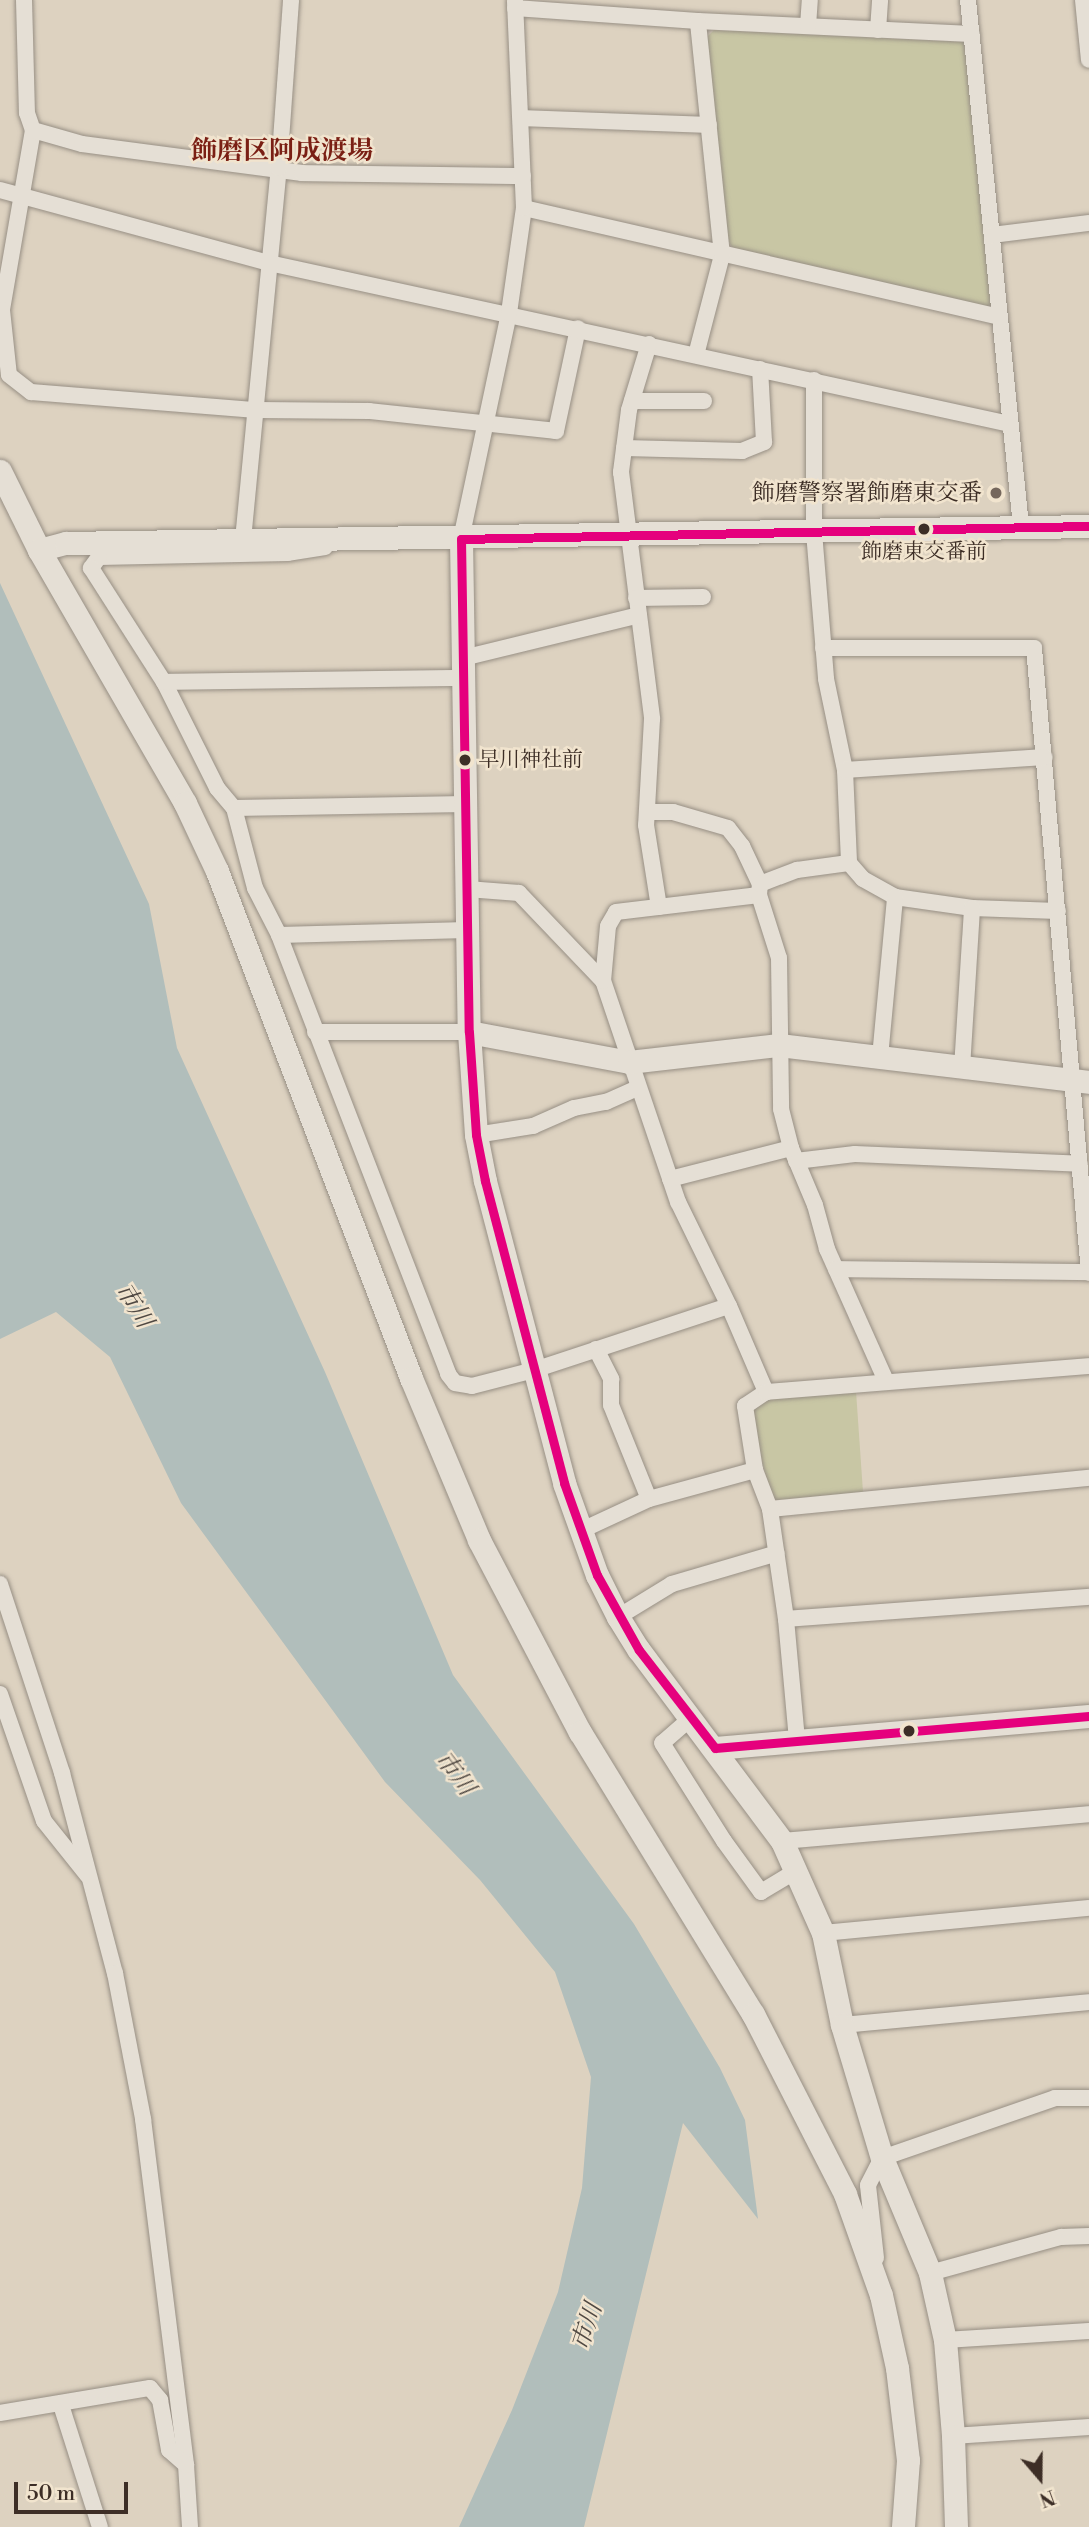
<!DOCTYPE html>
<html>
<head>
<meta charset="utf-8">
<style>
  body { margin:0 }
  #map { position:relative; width:1089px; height:2527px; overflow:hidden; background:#ddd2c0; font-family:"Libre Bodoni","Noto Serif JP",serif }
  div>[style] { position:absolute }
  .green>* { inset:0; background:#c8c6a4 }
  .water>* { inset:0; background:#b1bebb }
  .roads { filter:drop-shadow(0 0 2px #978f84) drop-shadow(0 0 2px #978f84) }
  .street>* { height:16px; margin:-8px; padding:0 8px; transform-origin:8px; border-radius:8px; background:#e5dfd5 }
  .secondary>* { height:23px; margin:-11.5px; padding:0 11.5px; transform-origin:11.5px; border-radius:11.5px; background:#e5dfd5 }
  .bus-1>* { height:9px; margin:-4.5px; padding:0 4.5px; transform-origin:4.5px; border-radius:4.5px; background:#e5007d }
  .dots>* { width:19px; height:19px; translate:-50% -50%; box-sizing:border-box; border:4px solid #f1e4ce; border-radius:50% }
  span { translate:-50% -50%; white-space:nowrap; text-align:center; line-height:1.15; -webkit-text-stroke:5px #f1e4ce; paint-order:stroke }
  .bus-label { font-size:21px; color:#3d2e26 }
  .left { translate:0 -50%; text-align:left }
  .poi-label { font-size:23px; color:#3d2e26 }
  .right { translate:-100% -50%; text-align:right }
  .water-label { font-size:24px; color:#504943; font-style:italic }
  .quarter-label { font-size:26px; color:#7a1f14; font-weight:700 }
  .north { position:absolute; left:1005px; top:2443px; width:70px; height:70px; -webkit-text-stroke:5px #f1e4ce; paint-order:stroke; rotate:160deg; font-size:19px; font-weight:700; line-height:28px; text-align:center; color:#3d2e26 }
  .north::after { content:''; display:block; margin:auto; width:24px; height:32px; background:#3d2e26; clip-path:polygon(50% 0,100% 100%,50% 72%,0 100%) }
  .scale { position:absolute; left:14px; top:2482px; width:114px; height:32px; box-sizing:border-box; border:4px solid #3d2e26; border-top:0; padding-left:9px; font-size:21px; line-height:24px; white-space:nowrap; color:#3d2e26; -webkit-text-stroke:5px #f1e4ce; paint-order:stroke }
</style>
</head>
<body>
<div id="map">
  <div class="green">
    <div style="clip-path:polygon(714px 30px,964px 42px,994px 302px,986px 307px,734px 250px,727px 239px,706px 38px)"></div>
    <div style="clip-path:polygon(856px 1391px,863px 1492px,777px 1500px,770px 1494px,751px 1415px,756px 1406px,768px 1399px)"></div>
  </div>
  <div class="water">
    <div style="clip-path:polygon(0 583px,149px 904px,177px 1048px,325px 1372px,453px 1675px,634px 1924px,720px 2068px,745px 2120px,758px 2219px,683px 2123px,584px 2527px,459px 2527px,512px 2410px,558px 2292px,582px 2188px,591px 2077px,555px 1972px,480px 1880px,385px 1782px,181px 1503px,110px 1357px,56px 1312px,0 1339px)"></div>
  </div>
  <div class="roads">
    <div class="street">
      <div style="left:24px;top:0;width:113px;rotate:88.5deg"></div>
      <div style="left:27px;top:113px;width:18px;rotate:71deg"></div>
      <div style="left:33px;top:130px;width:183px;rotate:99.8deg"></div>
      <div style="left:2px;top:310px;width:65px;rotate:83.9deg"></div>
      <div style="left:9px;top:375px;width:28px;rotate:38deg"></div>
      <div style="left:31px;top:392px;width:226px;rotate:4.6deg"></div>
      <div style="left:256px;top:410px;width:113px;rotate:0.5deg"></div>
      <div style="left:369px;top:411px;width:188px;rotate:6.1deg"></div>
      <div style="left:556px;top:431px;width:105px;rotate:-77.9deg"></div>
      <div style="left:968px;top:0;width:529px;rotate:84.25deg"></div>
      <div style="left:1083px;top:0;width:60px;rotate:84.3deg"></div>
      <div style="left:515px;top:8px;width:183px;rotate:4.1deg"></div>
      <div style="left:698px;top:21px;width:274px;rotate:2.7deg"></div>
      <div style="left:808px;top:26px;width:26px;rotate:-86deg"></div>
      <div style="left:878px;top:30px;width:30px;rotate:-86deg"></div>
      <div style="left:521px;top:118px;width:188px;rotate:2.1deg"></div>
      <div style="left:33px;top:130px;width:51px;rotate:15.9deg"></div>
      <div style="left:82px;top:144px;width:222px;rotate:7.5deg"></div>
      <div style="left:302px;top:173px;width:221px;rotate:0.8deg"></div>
      <div style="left:0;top:190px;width:279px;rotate:15.2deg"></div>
      <div style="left:269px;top:263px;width:758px;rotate:12.26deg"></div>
      <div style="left:524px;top:208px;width:488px;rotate:12.9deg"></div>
      <div style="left:992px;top:235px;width:98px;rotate:-7.1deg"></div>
      <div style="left:649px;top:344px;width:69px;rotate:106.9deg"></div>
      <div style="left:629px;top:410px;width:63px;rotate:97.4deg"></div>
      <div style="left:621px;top:472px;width:249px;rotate:82.8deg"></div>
      <div style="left:652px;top:719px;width:106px;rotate:93.2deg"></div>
      <div style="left:646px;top:825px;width:83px;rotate:81deg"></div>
      <div style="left:696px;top:355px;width:103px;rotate:-75.4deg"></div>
      <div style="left:722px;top:255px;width:235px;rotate:-95.9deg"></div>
      <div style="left:814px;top:380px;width:152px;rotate:90deg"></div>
      <div style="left:814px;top:532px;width:147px;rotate:85.3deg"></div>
      <div style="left:826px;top:679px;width:93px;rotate:78.2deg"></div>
      <div style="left:845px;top:770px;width:93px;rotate:87.5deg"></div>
      <div style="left:849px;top:863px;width:21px;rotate:49deg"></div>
      <div style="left:863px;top:879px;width:37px;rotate:29deg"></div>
      <div style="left:895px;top:897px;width:78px;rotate:8.1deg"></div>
      <div style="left:972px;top:908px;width:86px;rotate:2deg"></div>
      <div style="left:632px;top:401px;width:72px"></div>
      <div style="left:624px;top:448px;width:118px;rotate:1.5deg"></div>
      <div style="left:742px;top:451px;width:24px;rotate:-22deg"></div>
      <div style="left:764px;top:442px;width:73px;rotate:-93.1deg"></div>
      <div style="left:461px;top:539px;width:231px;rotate:-78deg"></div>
      <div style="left:509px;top:313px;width:106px;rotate:-81.9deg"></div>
      <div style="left:524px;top:208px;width:208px;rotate:-92.5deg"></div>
      <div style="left:243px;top:540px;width:374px;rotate:-84.5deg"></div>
      <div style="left:279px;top:168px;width:168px;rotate:-85.9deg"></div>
      <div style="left:325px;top:547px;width:37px;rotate:171deg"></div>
      <div style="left:288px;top:553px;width:189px;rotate:178.8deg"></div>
      <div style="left:99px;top:557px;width:14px;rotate:126deg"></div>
      <div style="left:91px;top:568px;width:135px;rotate:57.4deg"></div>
      <div style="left:164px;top:682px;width:119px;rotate:63.4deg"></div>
      <div style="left:217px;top:788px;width:26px;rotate:50deg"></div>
      <div style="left:234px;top:808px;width:83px;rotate:75.3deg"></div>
      <div style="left:255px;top:888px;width:53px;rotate:62.9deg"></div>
      <div style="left:279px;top:935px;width:470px;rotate:68.9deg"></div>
      <div style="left:448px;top:1374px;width:11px;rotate:52deg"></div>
      <div style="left:455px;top:1383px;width:17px;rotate:10deg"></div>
      <div style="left:472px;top:1386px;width:64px;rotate:-14.5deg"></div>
      <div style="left:534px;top:1370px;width:205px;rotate:-18.2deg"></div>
      <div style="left:729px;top:1306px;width:116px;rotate:-116.1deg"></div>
      <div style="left:678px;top:1202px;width:233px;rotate:-108.7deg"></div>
      <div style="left:603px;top:981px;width:122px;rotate:-133.7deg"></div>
      <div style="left:519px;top:893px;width:52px;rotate:-175.6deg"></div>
      <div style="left:636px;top:598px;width:67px;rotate:-0.9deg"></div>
      <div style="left:823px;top:648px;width:211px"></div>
      <div style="left:1034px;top:648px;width:627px;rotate:84.97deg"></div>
      <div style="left:463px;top:658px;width:181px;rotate:-13.7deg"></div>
      <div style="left:164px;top:682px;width:299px;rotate:-0.8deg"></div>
      <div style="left:845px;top:770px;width:200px;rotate:-3.7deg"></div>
      <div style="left:234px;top:808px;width:232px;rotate:-1deg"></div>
      <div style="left:647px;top:812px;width:26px"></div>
      <div style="left:673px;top:812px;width:57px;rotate:16.2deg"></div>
      <div style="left:728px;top:828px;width:23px;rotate:52deg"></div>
      <div style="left:742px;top:846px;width:42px;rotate:64.7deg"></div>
      <div style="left:759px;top:895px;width:66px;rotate:72.4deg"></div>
      <div style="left:779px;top:958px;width:151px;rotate:89.2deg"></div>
      <div style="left:781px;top:1109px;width:40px;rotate:75.6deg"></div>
      <div style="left:791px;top:1148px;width:62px;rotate:67.2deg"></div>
      <div style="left:815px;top:1205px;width:46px;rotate:74.7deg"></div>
      <div style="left:827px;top:1249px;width:145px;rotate:65.9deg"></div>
      <div style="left:279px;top:935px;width:188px;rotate:-1.5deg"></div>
      <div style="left:603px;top:981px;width:55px;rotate:-84.8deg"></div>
      <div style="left:608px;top:926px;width:16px;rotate:-60deg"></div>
      <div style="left:616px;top:912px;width:144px;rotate:-6.8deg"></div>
      <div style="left:759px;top:895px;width:11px;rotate:-85deg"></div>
      <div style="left:760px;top:884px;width:40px;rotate:-21deg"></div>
      <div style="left:797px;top:870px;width:52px;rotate:-7.7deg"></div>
      <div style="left:315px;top:1032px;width:154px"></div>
      <div style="left:880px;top:1057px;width:161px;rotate:-84.6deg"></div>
      <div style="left:962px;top:1068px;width:160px;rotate:-86.4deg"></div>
      <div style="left:476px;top:1135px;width:58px;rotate:-9deg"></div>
      <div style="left:533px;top:1126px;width:45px;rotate:-23.7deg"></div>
      <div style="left:574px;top:1108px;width:33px;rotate:-11deg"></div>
      <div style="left:606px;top:1102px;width:35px;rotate:-24deg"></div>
      <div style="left:796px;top:1161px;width:59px;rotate:-6.8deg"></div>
      <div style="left:855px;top:1154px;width:225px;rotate:2.5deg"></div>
      <div style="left:670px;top:1179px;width:125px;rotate:-14.4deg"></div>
      <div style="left:836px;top:1269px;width:253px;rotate:0.7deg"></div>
      <div style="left:729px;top:1306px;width:94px;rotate:66.7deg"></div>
      <div style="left:596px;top:1349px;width:34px;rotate:63deg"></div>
      <div style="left:611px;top:1379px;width:26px;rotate:90deg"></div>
      <div style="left:611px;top:1405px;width:101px;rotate:68deg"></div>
      <div style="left:770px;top:1509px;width:321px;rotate:-5.6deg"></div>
      <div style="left:580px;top:1531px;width:76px;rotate:-24.9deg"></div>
      <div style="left:649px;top:1499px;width:110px;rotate:-15.3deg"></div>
      <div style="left:0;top:1584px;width:199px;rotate:71.8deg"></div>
      <div style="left:62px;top:1773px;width:207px;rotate:75.2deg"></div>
      <div style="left:115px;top:1973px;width:149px;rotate:79.1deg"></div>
      <div style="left:143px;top:2119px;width:349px;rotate:82.9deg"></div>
      <div style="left:186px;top:2465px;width:62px;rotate:86.3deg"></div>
      <div style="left:618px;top:1617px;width:63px;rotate:-31.4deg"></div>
      <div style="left:672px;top:1584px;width:109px;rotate:-16.4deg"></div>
      <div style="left:786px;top:1619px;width:304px;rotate:-4.2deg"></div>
      <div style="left:0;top:1694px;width:134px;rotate:70.9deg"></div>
      <div style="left:44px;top:1821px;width:70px;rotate:51.3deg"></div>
      <div style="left:691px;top:1718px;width:38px;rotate:139deg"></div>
      <div style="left:662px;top:1743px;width:116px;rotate:57.7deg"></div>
      <div style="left:724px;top:1841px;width:63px;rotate:54deg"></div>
      <div style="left:761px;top:1892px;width:41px;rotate:-31deg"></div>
      <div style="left:797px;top:1740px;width:121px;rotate:-95.2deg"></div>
      <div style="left:786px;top:1619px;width:111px;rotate:-98.3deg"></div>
      <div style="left:770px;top:1509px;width:42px;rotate:-111deg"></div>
      <div style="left:755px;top:1470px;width:65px;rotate:-98.9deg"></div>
      <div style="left:745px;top:1406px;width:25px;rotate:-34deg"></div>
      <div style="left:766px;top:1392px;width:324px;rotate:-4.6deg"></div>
      <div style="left:782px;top:1841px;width:308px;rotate:-5deg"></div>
      <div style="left:823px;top:1933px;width:267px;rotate:-5.4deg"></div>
      <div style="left:842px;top:2025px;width:248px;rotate:-5.3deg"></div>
      <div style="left:876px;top:2258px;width:73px;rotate:-96.3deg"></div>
      <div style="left:868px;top:2185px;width:30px;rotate:-63deg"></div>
      <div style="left:882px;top:2158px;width:183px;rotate:-19.1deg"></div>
      <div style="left:1055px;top:2098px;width:34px"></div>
      <div style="left:930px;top:2273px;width:136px;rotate:-15.4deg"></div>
      <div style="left:1061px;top:2237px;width:28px;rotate:-2deg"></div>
      <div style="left:945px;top:2340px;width:144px;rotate:-3.6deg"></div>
      <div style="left:61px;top:2405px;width:128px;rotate:72.3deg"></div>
      <div style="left:0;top:2413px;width:152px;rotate:-9.5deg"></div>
      <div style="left:150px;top:2388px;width:16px;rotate:50deg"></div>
      <div style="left:160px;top:2400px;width:51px;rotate:79.8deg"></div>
      <div style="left:169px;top:2450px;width:23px;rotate:41deg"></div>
      <div style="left:953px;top:2436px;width:136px;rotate:-3.8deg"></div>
    </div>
    <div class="secondary">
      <div style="left:0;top:471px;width:88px;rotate:63.7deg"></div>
      <div style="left:39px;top:550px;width:292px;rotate:60deg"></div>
      <div style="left:185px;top:803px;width:75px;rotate:64.8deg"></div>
      <div style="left:217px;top:871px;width:543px;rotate:69.06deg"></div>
      <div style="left:411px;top:1378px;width:176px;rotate:67.2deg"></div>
      <div style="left:479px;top:1540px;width:217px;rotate:62.3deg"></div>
      <div style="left:580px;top:1732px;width:331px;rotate:58.5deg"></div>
      <div style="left:753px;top:2014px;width:202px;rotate:62.9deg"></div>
      <div style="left:845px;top:2194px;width:107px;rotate:70.4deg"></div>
      <div style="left:881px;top:2295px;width:75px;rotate:77.6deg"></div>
      <div style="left:897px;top:2368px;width:93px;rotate:83.2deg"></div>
      <div style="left:908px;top:2460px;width:67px;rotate:94.3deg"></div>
      <div style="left:461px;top:539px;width:493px;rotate:89.1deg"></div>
      <div style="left:469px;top:1032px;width:103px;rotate:86.1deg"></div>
      <div style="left:476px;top:1135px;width:47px;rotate:78.9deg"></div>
      <div style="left:485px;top:1181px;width:312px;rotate:75.3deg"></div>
      <div style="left:564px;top:1483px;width:98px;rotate:70.3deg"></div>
      <div style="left:597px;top:1575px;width:47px;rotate:63.4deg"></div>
      <div style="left:618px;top:1617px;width:39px;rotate:58deg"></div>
      <div style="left:639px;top:1650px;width:239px;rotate:53.2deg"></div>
      <div style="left:782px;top:1841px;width:101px;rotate:66deg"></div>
      <div style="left:823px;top:1933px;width:94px;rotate:78.3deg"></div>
      <div style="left:842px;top:2025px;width:139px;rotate:73.3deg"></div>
      <div style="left:882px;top:2158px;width:125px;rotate:67.3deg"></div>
      <div style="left:930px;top:2273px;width:69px;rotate:77.4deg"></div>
      <div style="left:945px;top:2340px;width:96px;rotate:85.2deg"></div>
      <div style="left:953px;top:2436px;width:91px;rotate:88.1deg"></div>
      <div style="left:39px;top:550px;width:28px;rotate:-15deg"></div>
      <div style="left:66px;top:543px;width:1023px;rotate:-0.95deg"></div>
      <div style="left:469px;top:1032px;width:163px;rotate:10.6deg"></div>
      <div style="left:629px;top:1062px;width:151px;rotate:-6.5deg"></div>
      <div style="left:779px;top:1045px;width:312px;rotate:6.8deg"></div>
      <div style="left:715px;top:1748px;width:375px;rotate:-4.9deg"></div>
    </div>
  </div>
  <div class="bus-1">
    <div style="left:461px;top:539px;width:493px;rotate:89.1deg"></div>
    <div style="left:469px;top:1032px;width:103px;rotate:86.1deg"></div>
    <div style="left:476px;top:1135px;width:47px;rotate:78.9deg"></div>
    <div style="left:485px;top:1181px;width:312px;rotate:75.3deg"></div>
    <div style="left:564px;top:1483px;width:98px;rotate:70.3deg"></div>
    <div style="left:597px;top:1575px;width:86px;rotate:60.8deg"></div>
    <div style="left:639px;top:1650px;width:124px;rotate:52.2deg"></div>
    <div style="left:461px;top:539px;width:628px;rotate:-1.19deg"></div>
    <div style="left:715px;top:1748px;width:375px;rotate:-4.9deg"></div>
  </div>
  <div class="dots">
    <div style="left:996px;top:493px;background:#75675c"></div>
    <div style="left:924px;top:529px;background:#3d2e26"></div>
    <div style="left:465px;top:760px;background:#3d2e26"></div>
    <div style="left:909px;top:1731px;background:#3d2e26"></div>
  </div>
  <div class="bus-label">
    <span style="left:924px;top:552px">飾磨東交番前</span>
    <span class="left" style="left:478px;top:760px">早川神社前</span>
  </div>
  <div class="poi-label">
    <span class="right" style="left:982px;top:493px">飾磨警察署飾磨東交番</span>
  </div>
  <div class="water-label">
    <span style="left:133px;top:1306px;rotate:58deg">市川</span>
    <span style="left:454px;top:1774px;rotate:53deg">市川</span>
    <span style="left:588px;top:2327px;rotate:-72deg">市川</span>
  </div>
  <div class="quarter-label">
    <span style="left:282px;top:152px">飾磨区阿成渡場</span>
  </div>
  <div class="north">N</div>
  <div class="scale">50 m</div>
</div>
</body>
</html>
